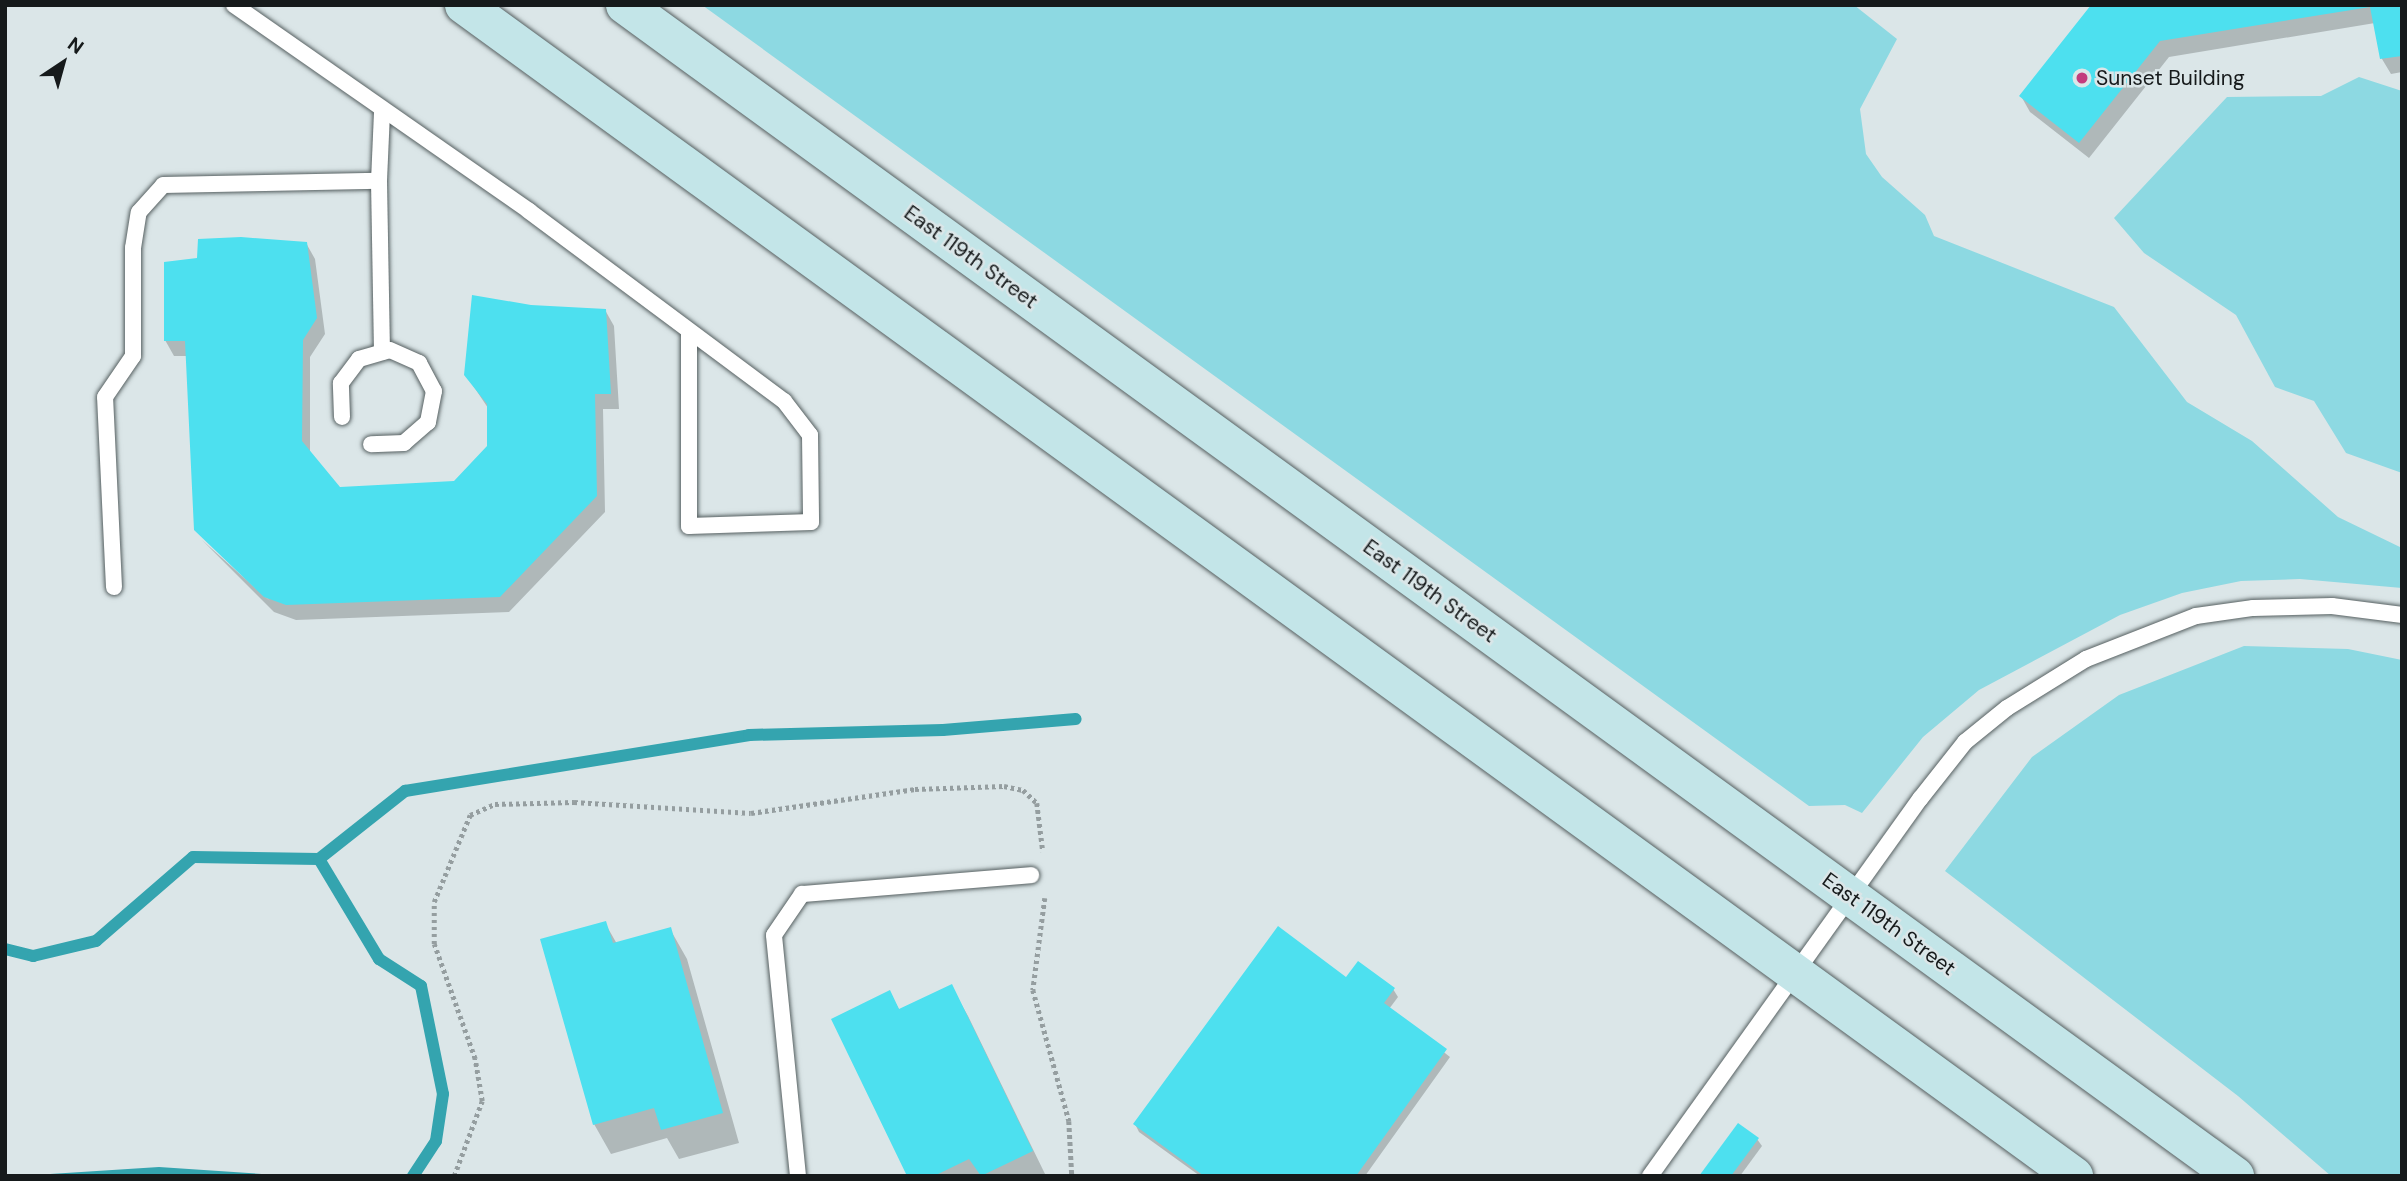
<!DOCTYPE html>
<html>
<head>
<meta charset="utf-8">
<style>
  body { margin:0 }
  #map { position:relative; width:2407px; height:1181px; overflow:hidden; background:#dbe6e8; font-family:"DM Sans",sans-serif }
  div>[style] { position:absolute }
  .green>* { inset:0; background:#8dd9e2 }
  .water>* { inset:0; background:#34a4af }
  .shadow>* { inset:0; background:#0003 }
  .stream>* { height:12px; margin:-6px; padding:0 6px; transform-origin:6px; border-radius:6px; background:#34a4af }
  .building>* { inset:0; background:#4de0ef }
  .path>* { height:4.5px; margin-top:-2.25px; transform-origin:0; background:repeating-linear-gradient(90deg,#959ea0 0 3.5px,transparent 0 7px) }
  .roads { filter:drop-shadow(0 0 2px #566061) drop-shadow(0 0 2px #566061) }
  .lane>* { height:16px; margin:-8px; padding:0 8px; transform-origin:8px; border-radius:8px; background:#fff }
  .secondary>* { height:38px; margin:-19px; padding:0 19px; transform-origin:19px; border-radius:19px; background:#c3e5e8 }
  .dots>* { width:19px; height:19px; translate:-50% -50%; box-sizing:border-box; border:4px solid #dbe6e8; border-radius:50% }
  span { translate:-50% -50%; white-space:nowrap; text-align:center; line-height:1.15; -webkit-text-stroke:5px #dbe6e8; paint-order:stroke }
  .poi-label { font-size:21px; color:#161a1b }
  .left { translate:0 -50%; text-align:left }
  .street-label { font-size:21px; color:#161a1b }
  .frame { position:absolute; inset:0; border:7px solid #161a1b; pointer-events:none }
  .north { position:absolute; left:28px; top:28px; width:70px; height:70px; -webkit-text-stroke:5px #dbe6e8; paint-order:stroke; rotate:36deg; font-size:19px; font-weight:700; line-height:28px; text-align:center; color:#161a1b }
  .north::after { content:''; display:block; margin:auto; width:24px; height:32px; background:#161a1b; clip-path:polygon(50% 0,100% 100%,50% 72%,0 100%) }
</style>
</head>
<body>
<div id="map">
  <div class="green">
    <div style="clip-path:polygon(702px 5px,1854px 5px,1897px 39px,1860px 109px,1866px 154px,1882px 177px,1925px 215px,1934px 236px,2114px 307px,2187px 402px,2252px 441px,2338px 517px,2402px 548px,2402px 588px,2300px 579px,2241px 581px,2182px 593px,2120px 615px,1979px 690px,1923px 737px,1862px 813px,1845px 805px,1809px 806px)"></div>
    <div style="clip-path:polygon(2359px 77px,2402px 91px,2402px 473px,2346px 453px,2314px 401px,2275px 387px,2236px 315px,2144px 253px,2114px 218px,2227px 97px,2321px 96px)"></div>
    <div style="clip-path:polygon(2244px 646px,2348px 649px,2402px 660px,2402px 1176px,2331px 1176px,2238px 1096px,1945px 871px,2032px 757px,2119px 695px)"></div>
  </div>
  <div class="water">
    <div style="clip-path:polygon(159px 1167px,292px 1176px,19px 1176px)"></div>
  </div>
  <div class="shadow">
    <div style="clip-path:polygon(2093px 5px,2402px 5px,2402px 72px,2391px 74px,2382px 59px,2375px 23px,2169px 57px,2089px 158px,2030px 112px,2021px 96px)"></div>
    <div style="clip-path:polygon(306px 243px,315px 259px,325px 334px,310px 357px,310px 453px,340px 489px,455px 483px,489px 447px,488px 408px,466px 375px,531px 306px,605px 310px,614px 326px,619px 409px,603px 409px,605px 512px,509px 612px,296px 620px,274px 612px,202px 540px,271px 602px,196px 530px,187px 356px,174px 356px,165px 340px)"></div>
    <div style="clip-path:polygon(605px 923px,617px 944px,670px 929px,687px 959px,739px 1143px,679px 1159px,667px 1138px,611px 1154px,594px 1124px)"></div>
    <div style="clip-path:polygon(1347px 980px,1393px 989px,1398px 997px,1389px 1009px,1450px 1057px,1365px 1176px,1200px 1176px,1139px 1132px,1135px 1124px)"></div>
    <div style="clip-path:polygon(951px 986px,968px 1016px,1046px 1176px,909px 1176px,890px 993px,900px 1011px)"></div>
    <div style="clip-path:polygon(1757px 1139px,1762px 1146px,1740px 1176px,1701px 1176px)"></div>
  </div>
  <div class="stream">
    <div style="left:319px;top:859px;width:117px;rotate:59deg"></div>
    <div style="left:379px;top:959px;width:50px;rotate:32.7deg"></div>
    <div style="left:421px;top:986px;width:110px;rotate:78.5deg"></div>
    <div style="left:443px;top:1094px;width:48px;rotate:98.5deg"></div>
    <div style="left:436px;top:1141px;width:42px;rotate:123.3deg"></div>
    <div style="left:5px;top:949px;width:29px;rotate:14deg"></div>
    <div style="left:33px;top:956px;width:65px;rotate:-13.4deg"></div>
    <div style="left:96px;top:941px;width:128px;rotate:-40.9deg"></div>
    <div style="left:193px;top:857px;width:126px;rotate:0.9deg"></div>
    <div style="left:319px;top:859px;width:110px;rotate:-38.3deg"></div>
    <div style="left:405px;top:791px;width:349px;rotate:-9.2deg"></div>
    <div style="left:749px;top:735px;width:194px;rotate:-1.5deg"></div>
    <div style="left:943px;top:730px;width:133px;rotate:-4.7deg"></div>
  </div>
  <div class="building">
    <div style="clip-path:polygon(2091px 5px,2402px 5px,2402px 56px,2380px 59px,2370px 7px,2160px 41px,2079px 143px,2019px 96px)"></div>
    <div style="clip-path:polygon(241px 237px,307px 242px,317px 318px,303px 340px,302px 441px,340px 487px,454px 481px,487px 446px,487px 404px,464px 375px,472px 295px,531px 305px,606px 309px,611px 394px,595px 394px,597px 496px,500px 597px,286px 605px,264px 597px,194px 530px,185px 341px,164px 341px,164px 262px,197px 258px,198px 239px)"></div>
    <div style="clip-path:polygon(606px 921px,613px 943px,671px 927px,723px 1113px,661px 1130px,654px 1108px,593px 1125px,540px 939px)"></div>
    <div style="clip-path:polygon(1278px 926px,1346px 977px,1358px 961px,1395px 988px,1384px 1003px,1447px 1049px,1356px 1176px,1204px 1176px,1133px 1124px)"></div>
    <div style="clip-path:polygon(952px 984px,1033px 1151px,981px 1176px,969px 1159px,934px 1176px,907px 1176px,831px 1019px,890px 990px,899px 1009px)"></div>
    <div style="clip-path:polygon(1738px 1123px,1759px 1138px,1731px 1176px,1699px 1176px)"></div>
  </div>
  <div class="path">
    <div style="left:1045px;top:898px;width:93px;rotate:97.4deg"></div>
    <div style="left:1033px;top:990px;width:136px;rotate:74.6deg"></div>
    <div style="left:1069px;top:1121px;width:55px;rotate:86.9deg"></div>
    <div style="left:454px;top:1176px;width:80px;rotate:-69.5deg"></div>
    <div style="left:482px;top:1101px;width:43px;rotate:-99.5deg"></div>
    <div style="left:475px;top:1059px;width:122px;rotate:-109.6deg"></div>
    <div style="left:434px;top:944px;width:42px;rotate:-90deg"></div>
    <div style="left:434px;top:902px;width:94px;rotate:-67.5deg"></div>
    <div style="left:470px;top:815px;width:27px;rotate:-24deg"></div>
    <div style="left:495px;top:804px;width:79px;rotate:-1.5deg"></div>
    <div style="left:574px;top:802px;width:177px;rotate:3.6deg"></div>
    <div style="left:751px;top:813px;width:166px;rotate:-8.3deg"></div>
    <div style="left:915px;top:789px;width:89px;rotate:-1.9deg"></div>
    <div style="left:1004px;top:786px;width:19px;rotate:12deg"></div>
    <div style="left:1023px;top:790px;width:19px;rotate:43deg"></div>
    <div style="left:1037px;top:803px;width:49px;rotate:83deg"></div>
  </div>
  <div class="roads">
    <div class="lane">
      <div style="left:234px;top:5px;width:360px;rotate:34.9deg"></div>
      <div style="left:529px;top:211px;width:318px;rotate:36.7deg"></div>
      <div style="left:784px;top:401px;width:43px;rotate:52.6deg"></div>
      <div style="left:810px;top:435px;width:87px;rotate:89.3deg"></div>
      <div style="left:811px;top:522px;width:122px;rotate:178.1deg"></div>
      <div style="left:689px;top:526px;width:195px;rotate:-90deg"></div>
      <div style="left:379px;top:181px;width:171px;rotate:89deg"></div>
      <div style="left:342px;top:417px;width:34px;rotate:-92deg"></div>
      <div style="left:341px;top:383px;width:30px;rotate:-53deg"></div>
      <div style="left:359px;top:359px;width:32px;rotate:-16deg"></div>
      <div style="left:390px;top:350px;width:32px;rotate:24deg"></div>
      <div style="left:419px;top:363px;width:32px;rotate:62deg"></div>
      <div style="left:434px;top:391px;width:32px;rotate:101deg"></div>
      <div style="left:428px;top:422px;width:32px;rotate:139deg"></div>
      <div style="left:404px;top:443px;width:33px;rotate:178deg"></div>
      <div style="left:114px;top:587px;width:190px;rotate:-92.7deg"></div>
      <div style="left:105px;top:397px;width:50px;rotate:-55.7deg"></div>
      <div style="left:133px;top:356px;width:108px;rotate:-90deg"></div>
      <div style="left:133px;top:248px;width:36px;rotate:-81deg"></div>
      <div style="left:139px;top:212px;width:36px;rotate:-48deg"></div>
      <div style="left:163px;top:185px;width:216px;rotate:-1.1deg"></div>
      <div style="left:379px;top:181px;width:70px;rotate:-87.5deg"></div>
      <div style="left:798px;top:1176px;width:242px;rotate:-95.7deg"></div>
      <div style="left:774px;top:935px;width:50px;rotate:-55.7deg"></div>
      <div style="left:802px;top:894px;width:230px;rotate:-4.7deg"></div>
      <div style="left:1650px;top:1176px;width:464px;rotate:-54.4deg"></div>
      <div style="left:1920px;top:799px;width:73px;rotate:-51.7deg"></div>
      <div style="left:1965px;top:742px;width:54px;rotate:-39deg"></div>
      <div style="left:2007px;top:708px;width:93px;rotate:-31.8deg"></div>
      <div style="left:2086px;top:659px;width:118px;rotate:-21.4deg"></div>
      <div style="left:2196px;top:616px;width:58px;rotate:-8deg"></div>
      <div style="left:2253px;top:608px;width:79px;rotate:-1.5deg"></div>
      <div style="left:2332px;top:606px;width:71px;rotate:7.3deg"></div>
    </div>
    <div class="secondary">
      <div style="left:464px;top:5px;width:1991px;rotate:36.03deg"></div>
      <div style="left:625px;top:5px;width:1991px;rotate:36.03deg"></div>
    </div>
  </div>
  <div class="dots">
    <div style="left:2082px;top:78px;background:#c33c7d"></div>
  </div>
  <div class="poi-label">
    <span class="left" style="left:2096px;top:78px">Sunset Building</span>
  </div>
  <div class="street-label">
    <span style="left:971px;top:257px;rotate:36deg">East 119th Street</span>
    <span style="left:1430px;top:591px;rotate:36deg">East 119th Street</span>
    <span style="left:1889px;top:924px;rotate:36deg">East 119th Street</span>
  </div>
  <div class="frame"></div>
  <div class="north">N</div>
</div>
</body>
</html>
